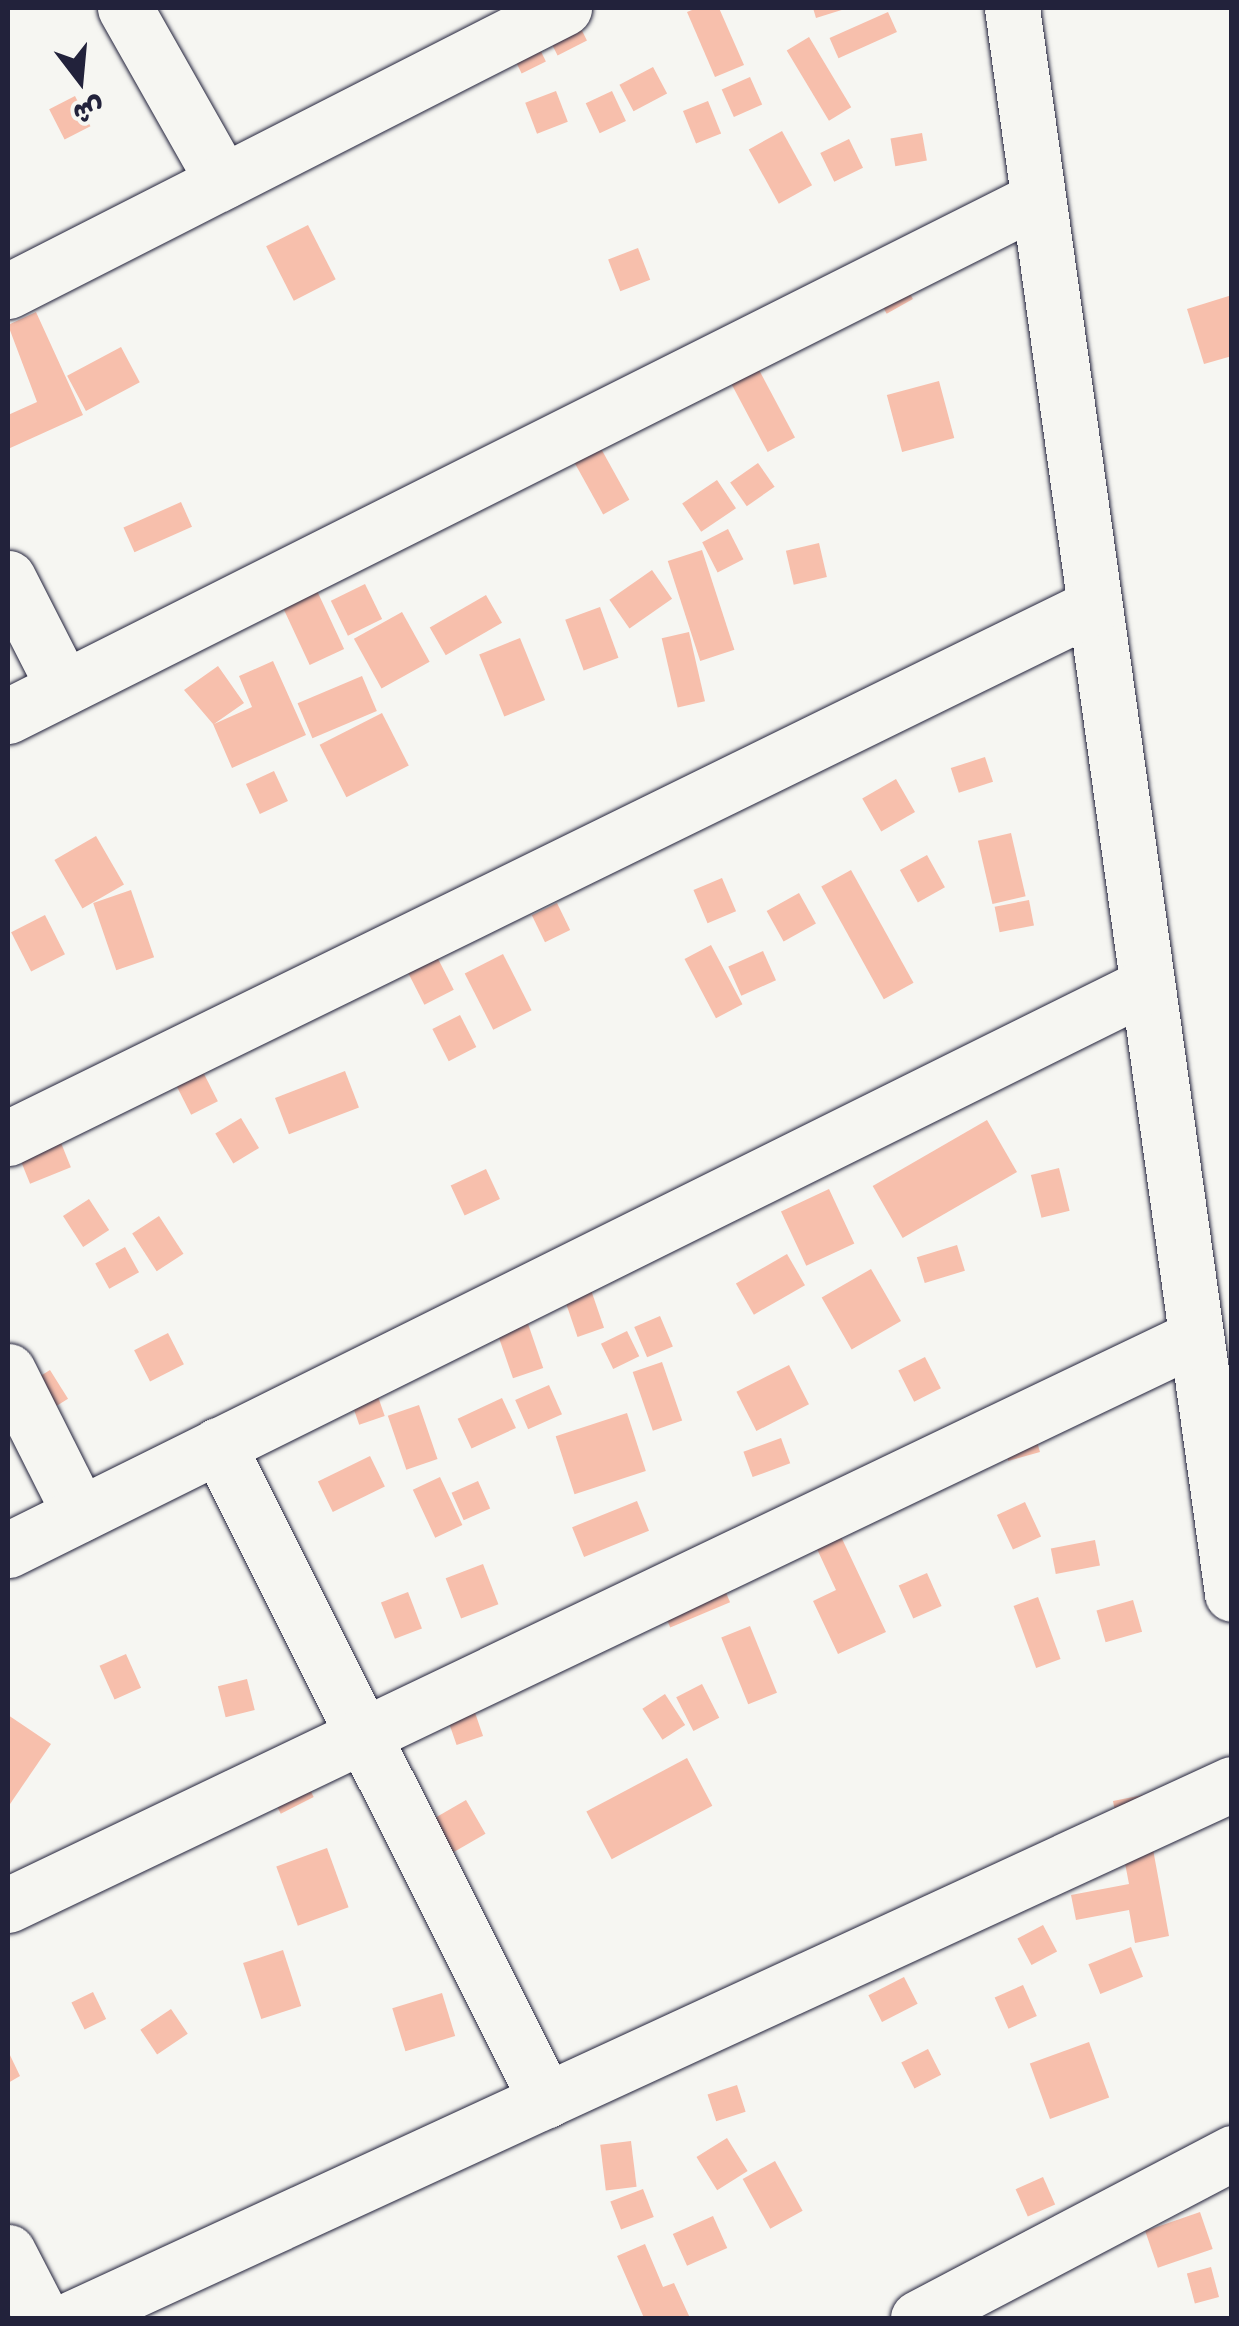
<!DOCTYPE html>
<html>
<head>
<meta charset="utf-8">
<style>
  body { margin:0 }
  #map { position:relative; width:1239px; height:2326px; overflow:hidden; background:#f6f6f2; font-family:Mynerve,"Playpen Sans Arabic",sans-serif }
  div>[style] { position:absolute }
  .building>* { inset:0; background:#f7bfac; transform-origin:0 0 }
  .roads { filter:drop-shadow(0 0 2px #22223b) drop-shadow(0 0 2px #22223b) }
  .minor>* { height:55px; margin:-27.5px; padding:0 27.5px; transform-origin:27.5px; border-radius:27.5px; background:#f6f6f2 }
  span { translate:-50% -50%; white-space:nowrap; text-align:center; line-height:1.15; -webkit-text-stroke:10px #f6f6f2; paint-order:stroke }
  .frame { position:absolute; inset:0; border:10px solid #22223b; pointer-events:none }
  .north { position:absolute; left:30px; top:30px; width:100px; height:100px; -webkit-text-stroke:8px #f6f6f2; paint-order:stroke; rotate:164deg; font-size:28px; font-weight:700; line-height:40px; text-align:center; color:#22223b }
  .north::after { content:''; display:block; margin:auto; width:35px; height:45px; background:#22223b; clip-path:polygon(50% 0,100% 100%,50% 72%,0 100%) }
</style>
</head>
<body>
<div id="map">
  <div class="building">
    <div style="clip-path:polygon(697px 8px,719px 8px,744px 65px,715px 77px,687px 12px)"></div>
    <div style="clip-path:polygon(813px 8px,848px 8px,816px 18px)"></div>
    <div style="left:572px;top:11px;width:33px;height:33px;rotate:63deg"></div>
    <div style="left:888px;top:12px;width:22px;height:64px;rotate:66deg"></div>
    <div style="left:531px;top:31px;width:34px;height:27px;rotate:64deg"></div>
    <div style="left:809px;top:37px;width:82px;height:26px;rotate:59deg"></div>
    <div style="left:653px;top:67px;width:30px;height:38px;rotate:62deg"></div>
    <div style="left:750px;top:77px;width:30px;height:31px;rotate:66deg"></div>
    <div style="left:556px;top:91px;width:33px;height:33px;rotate:69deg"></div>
    <div style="left:612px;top:91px;width:33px;height:29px;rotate:65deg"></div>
    <div style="left:75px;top:96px;width:34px;height:29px;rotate:63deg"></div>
    <div style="left:708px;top:101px;width:35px;height:27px;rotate:68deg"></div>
    <div style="left:782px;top:131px;width:62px;height:38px;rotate:61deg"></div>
    <div style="left:922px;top:133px;width:28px;height:32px;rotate:80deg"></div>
    <div style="left:849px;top:139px;width:32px;height:32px;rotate:64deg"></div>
    <div style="left:308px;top:225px;width:61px;height:47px;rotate:63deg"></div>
    <div style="left:638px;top:248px;width:34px;height:32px;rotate:69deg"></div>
    <div style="left:894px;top:265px;width:39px;height:30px;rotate:61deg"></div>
    <div style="clip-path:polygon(1232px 295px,1232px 356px,1204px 364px,1187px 309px)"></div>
    <div style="clip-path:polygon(36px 312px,83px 415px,8px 449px,8px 415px,37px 402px,8px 325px)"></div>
    <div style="left:121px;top:347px;width:40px;height:61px;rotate:62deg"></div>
    <div style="left:749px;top:351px;width:98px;height:31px;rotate:62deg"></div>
    <div style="left:939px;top:381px;width:59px;height:54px;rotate:75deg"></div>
    <div style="left:594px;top:436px;width:73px;height:30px;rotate:61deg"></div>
    <div style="left:758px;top:463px;width:29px;height:34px;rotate:55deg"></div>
    <div style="left:717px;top:480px;width:34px;height:42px;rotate:56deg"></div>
    <div style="left:181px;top:502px;width:27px;height:63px;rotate:66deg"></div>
    <div style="left:728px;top:529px;width:34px;height:29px;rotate:63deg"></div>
    <div style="left:819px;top:543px;width:35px;height:34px;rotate:77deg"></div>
    <div style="left:702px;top:550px;width:105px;height:36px;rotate:72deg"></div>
    <div style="left:652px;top:570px;width:35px;height:52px;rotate:55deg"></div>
    <div style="left:312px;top:580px;width:76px;height:38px;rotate:65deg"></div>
    <div style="left:365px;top:584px;width:39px;height:38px;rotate:64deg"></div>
    <div style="left:486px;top:595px;width:32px;height:65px;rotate:60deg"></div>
    <div style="left:600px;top:607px;width:54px;height:37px;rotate:70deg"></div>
    <div style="left:402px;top:612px;width:57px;height:55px;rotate:61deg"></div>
    <div style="left:689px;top:632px;width:71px;height:28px;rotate:77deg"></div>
    <div style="left:520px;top:638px;width:67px;height:44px;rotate:68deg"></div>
    <div style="clip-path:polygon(273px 661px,306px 735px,232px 768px,213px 724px,184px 690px,218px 666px,244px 703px,214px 724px,252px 707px,239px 676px)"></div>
    <div style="left:362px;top:676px;width:38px;height:70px;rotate:67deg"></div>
    <div style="left:382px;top:713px;width:59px;height:70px;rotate:63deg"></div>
    <div style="left:985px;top:757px;width:26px;height:36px;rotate:72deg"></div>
    <div style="left:274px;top:771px;width:33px;height:31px;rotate:65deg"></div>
    <div style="left:896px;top:779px;width:38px;height:39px;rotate:60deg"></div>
    <div style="left:1011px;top:833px;width:65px;height:34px;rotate:77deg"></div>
    <div style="left:96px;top:836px;width:56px;height:48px;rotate:60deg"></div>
    <div style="left:927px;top:855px;width:37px;height:31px;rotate:61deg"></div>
    <div style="left:851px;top:870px;width:129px;height:34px;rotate:61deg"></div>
    <div style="left:722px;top:878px;width:36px;height:31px;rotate:67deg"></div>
    <div style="left:131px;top:890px;width:71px;height:40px;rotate:71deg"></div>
    <div style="left:799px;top:893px;width:35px;height:37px;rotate:61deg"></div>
    <div style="left:1029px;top:900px;width:26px;height:35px;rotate:79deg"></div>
    <div style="left:557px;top:903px;width:30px;height:28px;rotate:64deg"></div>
    <div style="left:45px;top:915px;width:44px;height:38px;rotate:63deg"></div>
    <div style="left:711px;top:945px;width:67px;height:30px;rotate:62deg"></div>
    <div style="left:432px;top:947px;width:48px;height:33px;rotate:63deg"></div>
    <div style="left:763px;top:951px;width:32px;height:38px;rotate:66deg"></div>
    <div style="left:503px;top:954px;width:63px;height:43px;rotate:63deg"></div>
    <div style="left:460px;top:1015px;width:36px;height:31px;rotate:63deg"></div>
    <div style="left:202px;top:1070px;width:35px;height:30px;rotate:63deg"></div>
    <div style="left:345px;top:1071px;width:39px;height:75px;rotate:69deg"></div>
    <div style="left:241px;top:1118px;width:35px;height:30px;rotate:59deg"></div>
    <div style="left:987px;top:1120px;width:60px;height:132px;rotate:60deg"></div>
    <div style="left:57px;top:1133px;width:37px;height:44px;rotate:68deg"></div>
    <div style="left:1059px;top:1168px;width:44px;height:29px;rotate:76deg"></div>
    <div style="left:486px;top:1169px;width:33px;height:39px;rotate:65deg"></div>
    <div style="left:829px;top:1189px;width:60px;height:53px;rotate:65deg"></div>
    <div style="left:89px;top:1199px;width:37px;height:31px;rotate:57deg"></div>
    <div style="left:159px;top:1216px;width:45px;height:32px;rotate:57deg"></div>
    <div style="left:957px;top:1245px;width:27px;height:42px;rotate:73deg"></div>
    <div style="left:125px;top:1247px;width:29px;height:34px;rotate:61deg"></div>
    <div style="left:787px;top:1254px;width:36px;height:59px;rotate:60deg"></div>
    <div style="left:871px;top:1269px;width:60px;height:57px;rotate:60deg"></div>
    <div style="left:591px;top:1290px;width:40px;height:28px;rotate:71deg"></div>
    <div style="left:525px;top:1315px;width:56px;height:32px;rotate:71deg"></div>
    <div style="left:660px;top:1316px;width:33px;height:28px;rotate:67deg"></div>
    <div style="left:627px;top:1331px;width:28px;height:29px;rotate:64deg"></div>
    <div style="left:168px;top:1333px;width:35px;height:38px;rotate:63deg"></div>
    <div style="left:925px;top:1357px;width:35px;height:30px;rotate:63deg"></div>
    <div style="left:662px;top:1362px;width:62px;height:31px;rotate:71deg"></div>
    <div style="left:789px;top:1365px;width:44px;height:59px;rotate:63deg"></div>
    <div style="left:50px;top:1370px;width:34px;height:25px;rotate:58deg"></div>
    <div style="left:373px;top:1382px;width:36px;height:27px;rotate:71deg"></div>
    <div style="left:549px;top:1385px;width:32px;height:37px;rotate:66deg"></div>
    <div style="left:502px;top:1398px;width:33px;height:49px;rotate:65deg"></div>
    <div style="left:419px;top:1405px;width:57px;height:33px;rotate:71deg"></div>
    <div style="left:627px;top:1413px;width:61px;height:75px;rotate:72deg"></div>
    <div style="left:1032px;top:1424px;width:29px;height:33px;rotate:74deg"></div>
    <div style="left:781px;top:1438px;width:27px;height:40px;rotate:70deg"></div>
    <div style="left:370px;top:1456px;width:34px;height:58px;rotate:64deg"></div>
    <div style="left:440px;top:1477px;width:53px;height:30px;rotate:65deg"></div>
    <div style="left:478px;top:1481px;width:30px;height:29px;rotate:66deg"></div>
    <div style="left:637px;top:1501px;width:32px;height:70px;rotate:68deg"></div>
    <div style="left:1025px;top:1502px;width:38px;height:31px;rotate:65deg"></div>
    <div style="clip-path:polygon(828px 1509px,886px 1632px,838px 1654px,813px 1601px,836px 1590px,804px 1521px)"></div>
    <div style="left:1095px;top:1540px;width:26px;height:45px;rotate:79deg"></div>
    <div style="left:483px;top:1564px;width:43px;height:40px;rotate:69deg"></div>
    <div style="left:716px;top:1569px;width:36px;height:65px;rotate:67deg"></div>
    <div style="left:927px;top:1573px;width:36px;height:31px;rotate:66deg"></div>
    <div style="left:408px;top:1592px;width:39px;height:29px;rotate:69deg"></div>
    <div style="left:1038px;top:1597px;width:66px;height:26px;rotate:70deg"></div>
    <div style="left:1133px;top:1600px;width:33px;height:38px;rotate:74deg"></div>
    <div style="left:750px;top:1626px;width:72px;height:31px;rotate:68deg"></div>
    <div style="left:126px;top:1654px;width:37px;height:29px;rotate:66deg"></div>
    <div style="left:247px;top:1679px;width:32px;height:30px;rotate:76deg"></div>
    <div style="left:702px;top:1684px;width:38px;height:29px;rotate:63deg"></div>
    <div style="left:665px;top:1694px;width:37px;height:27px;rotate:57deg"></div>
    <div style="left:471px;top:1701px;width:37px;height:28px;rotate:71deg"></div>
    <div style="clip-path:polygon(8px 1715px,51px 1744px,8px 1807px)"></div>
    <div style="left:687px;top:1758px;width:54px;height:114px;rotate:62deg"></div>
    <div style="left:301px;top:1772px;width:28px;height:37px;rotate:63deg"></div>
    <div style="clip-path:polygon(1143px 1795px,1169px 1936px,1135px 1943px,1129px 1910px,1076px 1920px,1071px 1895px,1129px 1884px,1113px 1801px)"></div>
    <div style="left:466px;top:1800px;width:39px;height:63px;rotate:60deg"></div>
    <div style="left:327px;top:1848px;width:63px;height:54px;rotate:70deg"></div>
    <div style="left:1043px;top:1925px;width:30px;height:29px;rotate:62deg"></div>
    <div style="left:1131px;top:1947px;width:32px;height:46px;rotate:68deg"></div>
    <div style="left:283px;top:1950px;width:59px;height:42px;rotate:72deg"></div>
    <div style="left:904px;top:1977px;width:30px;height:40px;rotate:63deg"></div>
    <div style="left:1023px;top:1985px;width:34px;height:31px;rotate:66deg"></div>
    <div style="left:93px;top:1992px;width:30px;height:24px;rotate:64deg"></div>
    <div style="left:442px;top:1993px;width:45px;height:52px;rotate:73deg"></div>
    <div style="left:171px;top:2009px;width:30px;height:37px;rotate:56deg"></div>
    <div style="left:1089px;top:2042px;width:59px;height:63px;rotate:70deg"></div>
    <div style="left:928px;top:2049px;width:29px;height:30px;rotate:63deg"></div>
    <div style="clip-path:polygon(8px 2051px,20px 2076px,8px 2083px)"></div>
    <div style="left:737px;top:2085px;width:28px;height:31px;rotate:72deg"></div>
    <div style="left:727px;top:2138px;width:39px;height:36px;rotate:58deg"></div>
    <div style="left:631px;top:2141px;width:46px;height:31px;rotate:83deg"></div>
    <div style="left:775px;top:2161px;width:57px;height:37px;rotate:61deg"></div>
    <div style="left:1043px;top:2177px;width:30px;height:30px;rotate:66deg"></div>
    <div style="left:643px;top:2189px;width:30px;height:35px;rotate:69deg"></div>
    <div style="left:1200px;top:2212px;width:39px;height:58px;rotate:71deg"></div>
    <div style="left:713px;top:2216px;width:35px;height:44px;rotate:66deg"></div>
    <div style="clip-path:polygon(645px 2244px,663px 2287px,674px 2283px,690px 2318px,644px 2318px,617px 2256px)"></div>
    <div style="left:1211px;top:2267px;width:31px;height:25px;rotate:75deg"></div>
  </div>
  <div class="roads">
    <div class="minor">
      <div style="left:125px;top:8px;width:199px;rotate:60.5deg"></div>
      <div style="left:1012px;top:8px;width:1601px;rotate:82.1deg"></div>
      <div style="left:8px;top:291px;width:624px;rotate:-26.98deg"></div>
      <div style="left:8px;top:578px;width:123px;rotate:63deg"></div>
      <div style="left:8px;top:716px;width:1152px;rotate:-26.65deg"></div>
      <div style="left:8px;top:1138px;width:1209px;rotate:-26.1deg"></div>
      <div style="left:8px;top:1371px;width:160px;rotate:63.3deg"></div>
      <div style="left:218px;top:1445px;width:733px;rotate:63.4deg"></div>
      <div style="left:8px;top:1550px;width:1271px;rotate:-26.38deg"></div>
      <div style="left:8px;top:1905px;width:1317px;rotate:-25.55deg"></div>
      <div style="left:8px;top:2252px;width:74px;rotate:62.7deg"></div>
      <div style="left:73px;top:2318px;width:1276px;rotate:-24.74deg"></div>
      <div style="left:918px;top:2318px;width:355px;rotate:-27.7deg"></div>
    </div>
  </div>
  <div class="frame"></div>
  <div class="north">ش</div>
</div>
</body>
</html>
